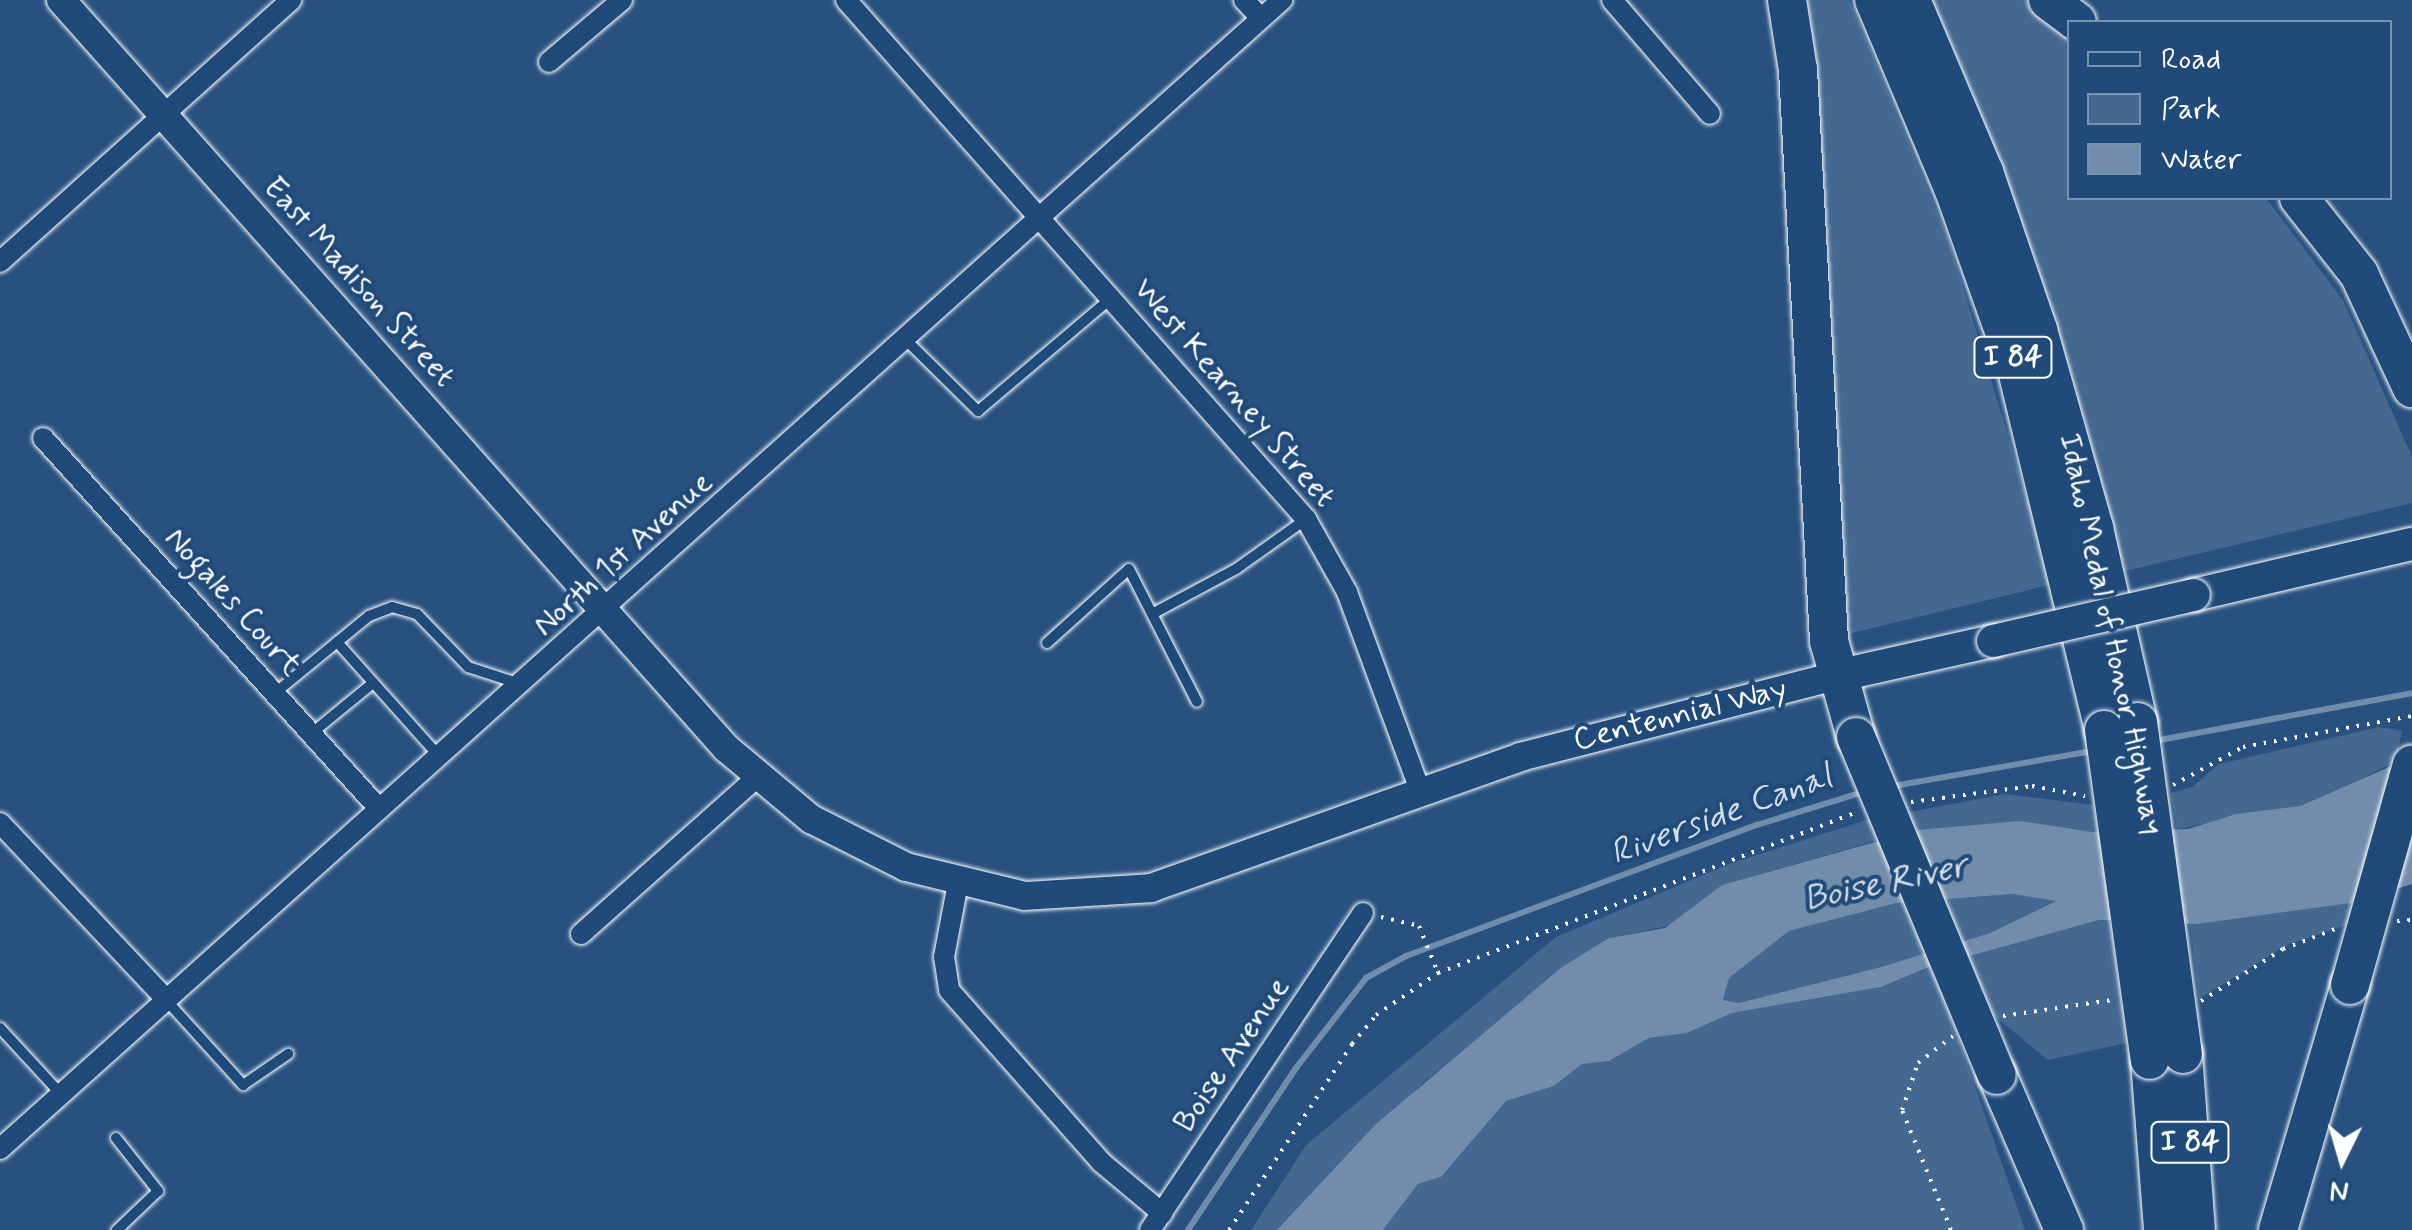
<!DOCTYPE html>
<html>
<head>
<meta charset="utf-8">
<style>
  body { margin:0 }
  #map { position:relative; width:2412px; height:1230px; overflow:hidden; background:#28517f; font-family:Mynerve,sans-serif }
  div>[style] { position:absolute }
  .green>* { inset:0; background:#446890 }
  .water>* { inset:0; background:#718dab }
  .stream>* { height:6px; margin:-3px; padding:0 3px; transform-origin:3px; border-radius:3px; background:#718dab }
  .path>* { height:4px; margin-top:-2px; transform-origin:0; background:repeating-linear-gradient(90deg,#fff 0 2.5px,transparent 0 10.5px) }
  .roads { filter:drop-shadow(0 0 2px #fff) drop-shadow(0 0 2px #fff) }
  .service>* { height:10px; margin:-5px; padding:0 5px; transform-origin:5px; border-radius:5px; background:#1f4a7a }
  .minor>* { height:20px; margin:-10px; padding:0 10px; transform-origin:10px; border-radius:10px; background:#1f4a7a }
  .secondary>* { height:28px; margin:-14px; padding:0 14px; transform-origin:14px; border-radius:14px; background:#1f4a7a }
  .primary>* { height:32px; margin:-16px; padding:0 16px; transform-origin:16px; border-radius:16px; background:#1f4a7a }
  .motorway>* { height:38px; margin:-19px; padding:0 19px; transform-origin:19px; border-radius:19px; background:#1f4a7a }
  .bridges { filter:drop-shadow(0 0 2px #fff) drop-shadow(0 0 2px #fff) }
  .primary-bridge>* { height:32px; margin:-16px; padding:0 16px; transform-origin:16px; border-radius:16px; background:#1f4a7a }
  .motorway-bridge>* { height:38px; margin:-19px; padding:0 19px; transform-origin:19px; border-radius:19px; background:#1f4a7a }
  span { translate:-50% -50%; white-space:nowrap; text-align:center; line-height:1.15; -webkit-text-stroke:8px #1f4a7a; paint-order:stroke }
  .shield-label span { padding:2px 8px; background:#1f4a7a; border:2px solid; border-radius:8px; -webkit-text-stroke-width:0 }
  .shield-label { font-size:30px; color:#fff; font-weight:700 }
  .street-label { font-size:32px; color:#fff }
  .water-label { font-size:35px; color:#d4dde6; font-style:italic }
  .legend { position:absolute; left:2067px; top:20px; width:325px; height:180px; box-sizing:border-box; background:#1f4a7a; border:2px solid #7992af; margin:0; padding:12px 18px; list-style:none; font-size:30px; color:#fff }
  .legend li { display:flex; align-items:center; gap:20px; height:50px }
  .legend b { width:50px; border:2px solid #7992af }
  .north { position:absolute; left:2292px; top:1110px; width:100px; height:100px; -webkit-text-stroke:8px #1f4a7a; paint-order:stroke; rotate:185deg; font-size:28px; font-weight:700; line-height:40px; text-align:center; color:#fff }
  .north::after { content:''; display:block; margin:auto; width:35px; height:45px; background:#fff; clip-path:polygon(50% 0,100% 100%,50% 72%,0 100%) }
</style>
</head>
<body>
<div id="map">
  <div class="green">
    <div style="clip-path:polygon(1806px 0,1849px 0,1859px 22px,1949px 241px,2053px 584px,1844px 635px,1825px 191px)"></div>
    <div style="clip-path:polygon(1928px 0,2031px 0,2069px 31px,2070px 198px,2266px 198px,2343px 300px,2412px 457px,2412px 503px,2121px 572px,2042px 283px)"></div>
    <div style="clip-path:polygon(2379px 727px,2402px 731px,2396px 761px,2359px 780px,2300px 806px,2177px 829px,2171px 793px,2192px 787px,2219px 764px)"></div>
    <div style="clip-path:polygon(2005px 794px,2094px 805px,2098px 832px,1906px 833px,1899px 814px)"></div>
    <div style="clip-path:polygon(1870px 819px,1879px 840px,1722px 885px,1668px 926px,1609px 938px,1425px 1081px,1277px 1230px,1251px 1230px,1306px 1145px,1556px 937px,1729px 864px)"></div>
    <div style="clip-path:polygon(2013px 894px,2058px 900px,1990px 933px,1881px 967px,1739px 1003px,1723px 1000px,1729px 978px,1789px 931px,1897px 903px)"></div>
    <div style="clip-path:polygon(2357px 901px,2351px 924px,2289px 944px,2199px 999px,2190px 924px)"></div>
    <div style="clip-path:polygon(2099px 920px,2110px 921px,2127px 1043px,2048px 1060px,1981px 1005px,1961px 959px)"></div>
    <div style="clip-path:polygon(1933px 966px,2025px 1230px,1383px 1230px,1418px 1184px,1441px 1177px,1506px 1101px,1554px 1086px,1582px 1064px,1609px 1061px,1649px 1038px,1687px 1033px,1732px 1013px,1881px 987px)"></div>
  </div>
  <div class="water">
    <div style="clip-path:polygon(evenodd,2412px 757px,2412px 884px,2351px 903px,2197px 924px,2099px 920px,1927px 968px,1881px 987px,1732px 1013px,1687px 1033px,1649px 1038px,1609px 1061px,1582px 1064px,1554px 1086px,1506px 1101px,1441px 1177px,1418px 1184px,1383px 1230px,1277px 1230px,1376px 1124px,1562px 967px,1609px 938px,1665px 928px,1722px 885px,1918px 830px,2020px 821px,2092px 832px,2188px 829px,2236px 814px,2300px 806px,2412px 757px,2013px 894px,2056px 901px,1990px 933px,1881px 967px,1739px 1003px,1723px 1000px,1729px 978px,1789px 931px,1897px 903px,2013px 894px)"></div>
  </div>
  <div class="stream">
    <div style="left:2154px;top:741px;width:262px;rotate:-10.5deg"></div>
    <div style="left:1888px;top:787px;width:207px;rotate:-10deg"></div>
    <div style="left:1188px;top:1230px;width:195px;rotate:-56.3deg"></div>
    <div style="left:1296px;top:1068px;width:114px;rotate:-52.1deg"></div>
    <div style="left:1366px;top:978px;width:46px;rotate:-28.8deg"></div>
    <div style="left:1406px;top:956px;width:375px;rotate:-20.5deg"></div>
    <div style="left:1757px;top:825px;width:114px;rotate:-17.3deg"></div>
  </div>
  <div class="path">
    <div style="left:2173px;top:785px;width:80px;rotate:-28.5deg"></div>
    <div style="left:2243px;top:747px;width:172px;rotate:-10.4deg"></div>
    <div style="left:1911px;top:802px;width:122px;rotate:-7.5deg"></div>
    <div style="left:2032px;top:786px;width:54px;rotate:10.7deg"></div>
    <div style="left:1381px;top:917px;width:39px;rotate:13deg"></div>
    <div style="left:1419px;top:926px;width:51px;rotate:68deg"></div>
    <div style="left:2397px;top:921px;width:15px;rotate:-4deg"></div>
    <div style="left:2201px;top:1001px;width:97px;rotate:-32.4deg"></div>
    <div style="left:2283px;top:949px;width:59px;rotate:-20.9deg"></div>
    <div style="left:2003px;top:1016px;width:110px;rotate:-8.4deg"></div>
    <div style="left:1229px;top:1230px;width:223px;rotate:-56.5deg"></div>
    <div style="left:1352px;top:1044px;width:38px;rotate:-50deg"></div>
    <div style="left:1376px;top:1015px;width:75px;rotate:-34.1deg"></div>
    <div style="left:1438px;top:973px;width:450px;rotate:-21deg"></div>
    <div style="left:1951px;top:1230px;width:130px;rotate:-112.2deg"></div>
    <div style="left:1902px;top:1110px;width:50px;rotate:-71.2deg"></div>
    <div style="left:1918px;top:1063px;width:44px;rotate:-37.6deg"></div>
  </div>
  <div class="roads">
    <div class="service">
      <div style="left:907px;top:341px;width:100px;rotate:44.6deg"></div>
      <div style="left:978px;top:411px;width:173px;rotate:-40.3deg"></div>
      <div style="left:1152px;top:614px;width:95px;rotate:-28.2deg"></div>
      <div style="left:1236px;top:569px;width:86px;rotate:-35.5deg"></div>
      <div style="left:337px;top:642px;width:153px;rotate:48.2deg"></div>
      <div style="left:1047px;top:643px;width:110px;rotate:-42.1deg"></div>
      <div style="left:1129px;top:569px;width:149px;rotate:62.9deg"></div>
      <div style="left:275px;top:693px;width:122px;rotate:-39.3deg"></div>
      <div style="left:369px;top:616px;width:25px;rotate:-21deg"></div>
      <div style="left:392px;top:607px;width:26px;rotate:16deg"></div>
      <div style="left:417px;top:614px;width:74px;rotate:46.1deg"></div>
      <div style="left:468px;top:667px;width:55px;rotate:18.1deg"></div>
      <div style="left:312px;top:733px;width:79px;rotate:-39.3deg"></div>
      <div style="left:166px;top:1000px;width:115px;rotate:47.8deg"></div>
      <div style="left:243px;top:1085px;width:55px;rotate:-34.6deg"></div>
      <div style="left:0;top:1028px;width:90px;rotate:47.3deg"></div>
      <div style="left:116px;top:1138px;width:68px;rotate:51.6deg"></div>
      <div style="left:158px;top:1191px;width:57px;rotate:136.4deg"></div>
    </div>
    <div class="minor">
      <div style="left:846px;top:0;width:694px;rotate:48.45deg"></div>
      <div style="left:1306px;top:519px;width:84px;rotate:60.7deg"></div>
      <div style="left:1347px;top:592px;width:211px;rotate:69.8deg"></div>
      <div style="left:1244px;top:0;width:25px;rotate:47deg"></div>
      <div style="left:1612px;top:0;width:150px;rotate:49.3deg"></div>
      <div style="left:549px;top:62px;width:96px;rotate:-40.3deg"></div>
      <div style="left:0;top:262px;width:392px;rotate:-42deg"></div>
      <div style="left:43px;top:438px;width:500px;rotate:47.8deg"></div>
      <div style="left:0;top:823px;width:242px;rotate:46.7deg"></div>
      <div style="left:958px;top:883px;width:75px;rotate:100.7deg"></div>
      <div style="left:944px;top:957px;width:33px;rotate:81deg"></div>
      <div style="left:949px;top:990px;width:230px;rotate:48.5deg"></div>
      <div style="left:1101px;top:1162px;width:80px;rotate:39.9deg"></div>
      <div style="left:581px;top:934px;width:234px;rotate:-41.7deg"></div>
      <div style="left:0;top:1149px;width:1722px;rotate:-41.87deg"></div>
      <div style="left:1150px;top:1230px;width:382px;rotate:-56.1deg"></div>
    </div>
    <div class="secondary">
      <div style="left:61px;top:0;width:1001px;rotate:48.36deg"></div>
      <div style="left:726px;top:748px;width:111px;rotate:39.9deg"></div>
      <div style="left:811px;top:819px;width:106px;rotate:26.8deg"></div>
      <div style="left:906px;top:867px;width:122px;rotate:13.7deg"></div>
      <div style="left:1025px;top:896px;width:126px;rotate:-3.6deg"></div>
      <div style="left:1151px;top:888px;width:392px;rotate:-19.5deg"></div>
      <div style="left:1520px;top:757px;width:326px;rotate:-14.4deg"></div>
    </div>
    <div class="primary">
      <div style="left:2194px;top:595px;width:224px;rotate:-13.2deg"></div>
      <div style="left:1836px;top:676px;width:161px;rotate:-12.6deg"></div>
    </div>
    <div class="motorway">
      <div style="left:1787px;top:0;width:71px;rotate:81.1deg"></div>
      <div style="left:1798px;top:70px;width:572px;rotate:86.89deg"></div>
      <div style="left:1829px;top:641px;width:100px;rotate:74.3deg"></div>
      <div style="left:1874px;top:0;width:206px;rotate:67.2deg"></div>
      <div style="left:1954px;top:190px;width:182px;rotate:70.5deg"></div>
      <div style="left:2015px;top:362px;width:379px;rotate:76.4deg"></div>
      <div style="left:1911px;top:0;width:187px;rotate:67deg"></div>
      <div style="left:1984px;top:172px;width:167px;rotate:71.1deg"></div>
      <div style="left:2038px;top:330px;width:206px;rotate:74.2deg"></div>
      <div style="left:2094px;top:528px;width:199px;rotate:77.2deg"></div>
      <div style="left:2048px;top:0;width:36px;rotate:37deg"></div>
      <div style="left:2299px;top:198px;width:97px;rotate:51.7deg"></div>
      <div style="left:2359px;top:274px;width:126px;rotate:65.1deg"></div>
      <div style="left:2183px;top:1054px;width:176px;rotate:85.8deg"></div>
      <div style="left:2150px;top:1060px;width:170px;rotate:85.6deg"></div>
      <div style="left:1997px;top:1075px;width:169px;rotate:66.6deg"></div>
      <div style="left:2278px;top:1230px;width:255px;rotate:-73.6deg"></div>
    </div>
  </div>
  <div class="bridges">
    <div class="primary-bridge">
      <div style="left:1993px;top:641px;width:206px;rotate:-12.9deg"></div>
    </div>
    <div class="motorway-bridge">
      <div style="left:2138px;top:722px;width:335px;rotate:82.3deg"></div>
      <div style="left:2104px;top:730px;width:333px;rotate:82.1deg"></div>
      <div style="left:1856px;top:737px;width:366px;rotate:67.4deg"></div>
      <div style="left:2350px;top:985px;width:229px;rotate:-74.3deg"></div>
    </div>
  </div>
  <div class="shield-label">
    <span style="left:2013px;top:357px">I 84</span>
    <span style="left:2190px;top:1142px">I 84</span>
  </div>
  <div class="street-label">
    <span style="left:359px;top:282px;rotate:48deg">East Madison Street</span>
    <span style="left:1234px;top:393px;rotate:49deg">West Kearney Street</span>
    <span style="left:623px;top:554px;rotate:-42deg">North 1st Avenue</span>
    <span style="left:233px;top:602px;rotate:48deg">Nogales Court</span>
    <span style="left:2111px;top:634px;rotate:78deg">Idaho Medal of Honor Highway</span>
    <span style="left:1680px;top:715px;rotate:-14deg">Centennial Way</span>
    <span style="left:1232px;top:1055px;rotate:-56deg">Boise Avenue</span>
  </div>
  <div class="water-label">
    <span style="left:1721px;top:815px;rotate:-20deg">Riverside Canal</span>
    <span style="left:1885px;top:883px;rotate:-12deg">Boise River</span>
  </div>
  <ul class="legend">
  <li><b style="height:12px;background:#1f4a7a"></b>Road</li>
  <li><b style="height:28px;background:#446890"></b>Park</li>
  <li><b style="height:28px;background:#718dab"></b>Water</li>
  </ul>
  <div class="north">N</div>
</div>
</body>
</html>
